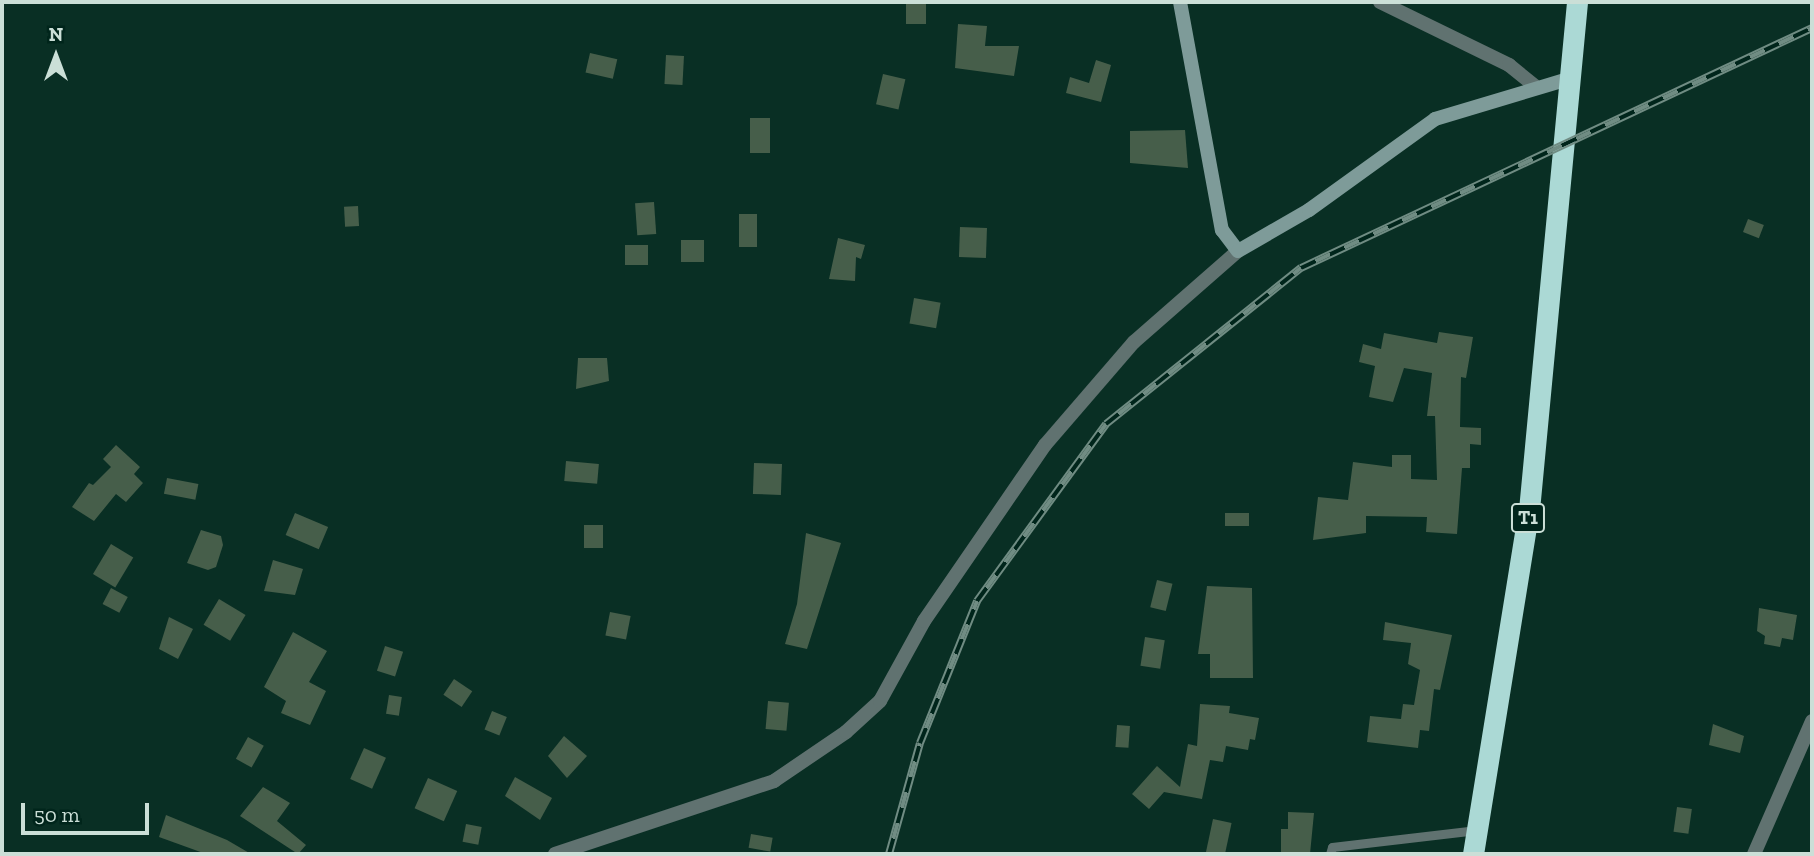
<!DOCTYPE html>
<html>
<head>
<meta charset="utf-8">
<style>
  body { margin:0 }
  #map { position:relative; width:1814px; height:856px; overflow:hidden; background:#092f24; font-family:"Zilla Slab",serif }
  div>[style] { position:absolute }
  .building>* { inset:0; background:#465e4a; transform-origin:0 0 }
  .lane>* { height:9px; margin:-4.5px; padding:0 4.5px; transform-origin:4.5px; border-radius:4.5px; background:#607270 }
  .street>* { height:14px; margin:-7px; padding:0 7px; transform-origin:7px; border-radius:7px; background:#607270 }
  .secondary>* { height:14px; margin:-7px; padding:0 7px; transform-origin:7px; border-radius:7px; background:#7e9b99 }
  .highway>* { height:21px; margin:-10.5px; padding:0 10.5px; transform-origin:10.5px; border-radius:10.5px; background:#abd9d5 }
  .rail>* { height:8px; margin-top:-4px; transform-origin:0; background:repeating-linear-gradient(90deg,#00251b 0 16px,#708c83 0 32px); box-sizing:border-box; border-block:2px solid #708c83 }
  span { translate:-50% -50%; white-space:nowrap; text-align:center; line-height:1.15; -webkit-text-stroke:6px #00251b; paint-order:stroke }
  .shield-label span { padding:2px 5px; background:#00251b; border:2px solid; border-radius:5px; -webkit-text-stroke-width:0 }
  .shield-label { font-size:19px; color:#cbdfd7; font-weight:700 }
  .frame { position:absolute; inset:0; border:4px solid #cbdfd7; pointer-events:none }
  .north { position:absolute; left:21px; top:21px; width:70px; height:70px; -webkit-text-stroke:5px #00251b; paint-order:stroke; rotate:0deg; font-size:19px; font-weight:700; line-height:28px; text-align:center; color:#cbdfd7 }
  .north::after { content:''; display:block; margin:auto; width:24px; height:32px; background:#cbdfd7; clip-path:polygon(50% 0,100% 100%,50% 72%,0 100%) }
  .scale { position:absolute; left:21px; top:803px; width:128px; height:32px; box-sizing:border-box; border:4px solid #cbdfd7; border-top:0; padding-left:9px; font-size:21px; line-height:24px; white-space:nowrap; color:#cbdfd7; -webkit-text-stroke:5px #00251b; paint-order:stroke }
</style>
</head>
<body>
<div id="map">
  <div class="building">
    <div style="left:906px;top:2px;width:20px;height:22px"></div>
    <div style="clip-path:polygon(958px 24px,987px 26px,985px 46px,1019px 46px,1014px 76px,955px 68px)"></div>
    <div style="left:590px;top:53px;width:28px;height:20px;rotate:13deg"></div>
    <div style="left:666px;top:55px;width:18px;height:29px;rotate:3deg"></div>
    <div style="clip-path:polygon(1096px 60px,1111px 65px,1101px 102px,1066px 93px,1070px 77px,1089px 83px)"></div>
    <div style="left:883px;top:74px;width:23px;height:31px;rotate:13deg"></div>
    <div style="left:750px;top:118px;width:20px;height:35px"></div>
    <div style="clip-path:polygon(1185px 130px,1188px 168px,1130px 163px,1130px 131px)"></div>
    <div style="left:654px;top:202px;width:32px;height:19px;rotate:86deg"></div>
    <div style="left:358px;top:206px;width:20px;height:14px;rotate:87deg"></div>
    <div style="left:739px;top:214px;width:18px;height:33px"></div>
    <div style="left:1748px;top:219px;width:17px;height:14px;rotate:21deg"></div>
    <div style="left:960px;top:227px;width:27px;height:30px;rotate:2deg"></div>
    <div style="clip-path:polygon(838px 238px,865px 245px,861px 259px,856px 257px,855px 281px,829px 279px)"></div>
    <div style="left:681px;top:240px;width:23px;height:22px"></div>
    <div style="left:625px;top:245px;width:23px;height:20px"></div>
    <div style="left:914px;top:298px;width:27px;height:26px;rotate:10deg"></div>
    <div style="clip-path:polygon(1439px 332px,1473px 337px,1466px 378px,1461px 377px,1460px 427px,1481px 428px,1481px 445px,1470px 444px,1470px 468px,1462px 468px,1457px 534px,1426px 532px,1427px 517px,1366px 516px,1366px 533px,1313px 540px,1318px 497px,1348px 500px,1353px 462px,1392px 467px,1392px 455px,1411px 455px,1411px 479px,1437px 480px,1435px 416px,1427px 416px,1432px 373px,1404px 368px,1393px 402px,1369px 397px,1375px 366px,1359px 362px,1363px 344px,1381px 349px,1384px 333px,1437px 343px)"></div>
    <div style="clip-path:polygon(578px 358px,607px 358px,609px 381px,576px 389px)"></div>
    <div style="clip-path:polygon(116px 445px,140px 467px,134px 474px,143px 483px,126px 502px,116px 494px,94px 521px,72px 507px,89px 483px,93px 485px,111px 467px,103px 459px)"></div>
    <div style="left:566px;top:461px;width:33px;height:20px;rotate:5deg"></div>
    <div style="left:754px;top:463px;width:28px;height:31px;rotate:2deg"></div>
    <div style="left:167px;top:478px;width:32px;height:16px;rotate:11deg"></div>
    <div style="left:295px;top:513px;width:36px;height:24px;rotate:23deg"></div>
    <div style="left:1225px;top:513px;width:24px;height:13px"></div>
    <div style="left:584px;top:525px;width:19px;height:23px"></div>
    <div style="clip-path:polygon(201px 530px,221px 536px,223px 545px,216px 567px,208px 570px,187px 563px)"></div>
    <div style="clip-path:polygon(806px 533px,841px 543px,807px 649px,785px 644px,797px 604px)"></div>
    <div style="left:111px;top:544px;width:26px;height:35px;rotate:31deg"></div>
    <div style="clip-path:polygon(273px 560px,303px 569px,295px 595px,264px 591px)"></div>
    <div style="left:1157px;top:580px;width:16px;height:28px;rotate:14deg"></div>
    <div style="clip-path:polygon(1207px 586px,1252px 588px,1253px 678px,1210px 678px,1210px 654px,1198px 654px)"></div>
    <div style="left:111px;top:588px;width:19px;height:18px;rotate:28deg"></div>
    <div style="left:219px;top:599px;width:31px;height:30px;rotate:31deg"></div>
    <div style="clip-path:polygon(1759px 608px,1797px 615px,1793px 640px,1782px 638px,1780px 647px,1764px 644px,1765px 636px,1757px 631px)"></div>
    <div style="left:610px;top:612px;width:21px;height:24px;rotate:11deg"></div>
    <div style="clip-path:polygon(169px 617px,193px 629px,178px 659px,159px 649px)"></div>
    <div style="clip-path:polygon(1385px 622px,1452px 635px,1440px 690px,1434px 689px,1429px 731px,1420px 730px,1418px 748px,1367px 742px,1370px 716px,1401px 719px,1403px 704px,1414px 705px,1420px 670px,1408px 664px,1411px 643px,1383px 640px)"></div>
    <div style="clip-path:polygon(293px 632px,327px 651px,309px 682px,326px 691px,310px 725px,281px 713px,286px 701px,264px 687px)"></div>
    <div style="left:1145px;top:637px;width:20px;height:29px;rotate:9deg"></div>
    <div style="left:385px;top:646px;width:19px;height:26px;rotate:18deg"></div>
    <div style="left:454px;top:679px;width:22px;height:19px;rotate:34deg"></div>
    <div style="left:389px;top:695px;width:13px;height:19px;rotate:9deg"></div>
    <div style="left:768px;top:701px;width:21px;height:28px;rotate:5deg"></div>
    <div style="clip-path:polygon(1200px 704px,1230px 706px,1229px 713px,1259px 718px,1255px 740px,1250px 739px,1248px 750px,1226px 746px,1223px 762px,1210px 760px,1202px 799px,1164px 792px,1149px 809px,1132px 794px,1157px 766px,1180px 787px,1188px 744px,1197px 746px)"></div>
    <div style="left:492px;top:711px;width:16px;height:20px;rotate:22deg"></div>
    <div style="clip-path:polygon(1713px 724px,1744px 736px,1740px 753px,1709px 745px)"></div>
    <div style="left:1117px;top:725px;width:13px;height:22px;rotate:4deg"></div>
    <div style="clip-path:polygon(564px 736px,587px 756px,567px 778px,548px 756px)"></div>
    <div style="left:248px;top:737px;width:18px;height:25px;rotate:29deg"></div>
    <div style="left:364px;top:748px;width:24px;height:34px;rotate:24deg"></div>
    <div style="clip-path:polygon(515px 777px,552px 798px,540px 820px,505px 796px)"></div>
    <div style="left:428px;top:778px;width:32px;height:33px;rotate:24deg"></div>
    <div style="clip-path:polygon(263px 787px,290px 803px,277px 821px,306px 845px,298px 854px,240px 816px)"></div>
    <div style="left:1677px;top:807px;width:15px;height:25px;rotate:8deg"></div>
    <div style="clip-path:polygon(1288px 812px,1314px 813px,1310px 854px,1281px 853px,1281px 829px,1288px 829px)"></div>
    <div style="clip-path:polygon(166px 815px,227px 840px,251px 854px,206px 854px,159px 837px)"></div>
    <div style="left:1213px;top:819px;width:19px;height:36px;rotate:12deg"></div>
    <div style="left:466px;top:824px;width:16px;height:18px;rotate:11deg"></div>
    <div style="left:751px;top:834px;width:22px;height:14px;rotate:10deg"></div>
  </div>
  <div class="lane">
    <div style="left:1330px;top:854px;width:7px;rotate:-74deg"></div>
    <div style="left:1332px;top:847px;width:146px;rotate:-6.7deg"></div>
  </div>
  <div class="street">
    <div style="left:1380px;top:2px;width:144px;rotate:26deg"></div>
    <div style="left:1509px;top:65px;width:36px;rotate:39deg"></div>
    <div style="left:555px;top:854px;width:231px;rotate:-18.4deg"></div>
    <div style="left:774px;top:781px;width:87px;rotate:-34.2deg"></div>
    <div style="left:846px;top:732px;width:46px;rotate:-42.4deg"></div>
    <div style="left:880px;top:701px;width:91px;rotate:-61.2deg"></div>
    <div style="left:924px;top:621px;width:214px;rotate:-55.5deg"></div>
    <div style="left:1045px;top:445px;width:136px;rotate:-49.2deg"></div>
    <div style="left:1134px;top:342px;width:138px;rotate:-41.2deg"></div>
    <div style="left:1754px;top:854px;width:145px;rotate:-66.4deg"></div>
  </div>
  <div class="secondary">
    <div style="left:1180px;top:2px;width:232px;rotate:79.6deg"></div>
    <div style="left:1222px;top:230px;width:26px;rotate:53deg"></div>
    <div style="left:1238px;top:251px;width:82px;rotate:-30deg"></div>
    <div style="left:1309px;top:210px;width:155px;rotate:-35.8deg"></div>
    <div style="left:1435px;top:119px;width:139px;rotate:-16.7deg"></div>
  </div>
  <div class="highway">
    <div style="left:1473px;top:854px;width:349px;rotate:-80.8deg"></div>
    <div style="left:1529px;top:510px;width:510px;rotate:-84.6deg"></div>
  </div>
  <div class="rail">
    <div style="left:889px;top:854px;width:115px;rotate:-74.4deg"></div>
    <div style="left:920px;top:743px;width:153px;rotate:-68.1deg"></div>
    <div style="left:977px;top:601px;width:219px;rotate:-53.9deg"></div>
    <div style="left:1106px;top:424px;width:250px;rotate:-38.7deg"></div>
    <div style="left:1301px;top:268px;width:565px;rotate:-25.16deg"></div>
  </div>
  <div class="shield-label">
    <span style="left:1528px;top:518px">T1</span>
  </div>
  <div class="frame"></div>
  <div class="north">N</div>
  <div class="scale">50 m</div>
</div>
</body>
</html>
